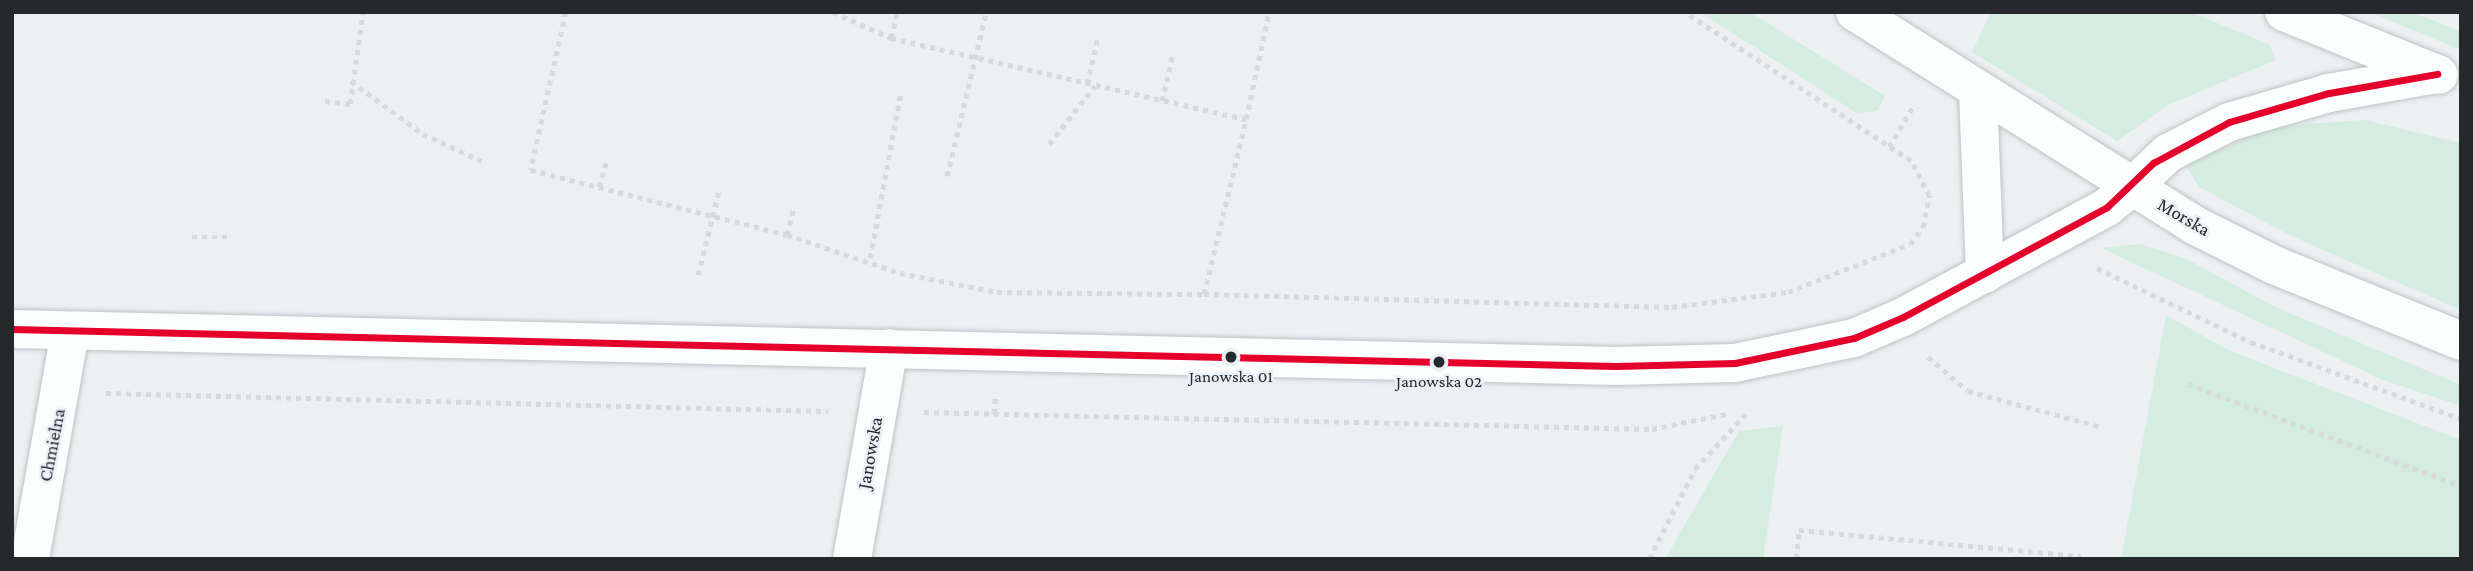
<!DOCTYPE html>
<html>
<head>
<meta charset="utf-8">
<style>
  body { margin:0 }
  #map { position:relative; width:2473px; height:571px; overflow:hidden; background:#ecf0f3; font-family:"Crimson Pro",serif }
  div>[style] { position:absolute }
  .green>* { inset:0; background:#d4ede0 }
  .path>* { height:4.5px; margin-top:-2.25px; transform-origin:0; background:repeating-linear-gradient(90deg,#d8d9da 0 5px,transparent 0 10px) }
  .roads { filter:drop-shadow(0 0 2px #c0c2c5) drop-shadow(0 0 2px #c0c2c5) }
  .minor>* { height:38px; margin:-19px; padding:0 19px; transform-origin:19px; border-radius:19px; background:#fcfdfd }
  .primary>* { height:38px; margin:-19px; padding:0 19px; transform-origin:19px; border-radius:19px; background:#fcfdfd }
  .bus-1>* { height:7px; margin:-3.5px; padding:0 3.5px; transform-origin:3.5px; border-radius:3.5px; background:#e4002b }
  .dots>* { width:19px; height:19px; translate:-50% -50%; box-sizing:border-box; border:4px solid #e9f0f6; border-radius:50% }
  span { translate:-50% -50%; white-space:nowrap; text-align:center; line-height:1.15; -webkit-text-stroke:5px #e9f0f6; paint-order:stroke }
  .bus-label { font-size:17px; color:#26292b }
  .street-label { font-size:19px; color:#26292b }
  .frame { position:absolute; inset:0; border:14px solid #26292b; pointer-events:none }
</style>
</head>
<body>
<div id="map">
  <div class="green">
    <div style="clip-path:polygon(1700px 12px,1750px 12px,1885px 96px,1878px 110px,1858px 114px)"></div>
    <div style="clip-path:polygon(1991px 12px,2190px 12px,2269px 44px,2276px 60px,2170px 104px,2117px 141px,1972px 52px)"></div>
    <div style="clip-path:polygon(2369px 12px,2413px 12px,2461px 32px,2461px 50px)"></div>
    <div style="clip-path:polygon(2365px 120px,2461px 143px,2461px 310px,2291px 236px,2199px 187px,2184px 163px,2279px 126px)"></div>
    <div style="clip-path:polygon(2141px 244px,2187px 259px,2273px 306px,2461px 385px,2461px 406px,2383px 380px,2101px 248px)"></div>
    <div style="clip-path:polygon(2166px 315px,2230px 351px,2461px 440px,2461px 559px,2121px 559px)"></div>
    <div style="clip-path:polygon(1783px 426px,1763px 559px,1665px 559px,1739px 431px)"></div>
  </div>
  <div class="path">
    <div style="left:566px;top:12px;width:162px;rotate:102.5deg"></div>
    <div style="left:531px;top:170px;width:264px;rotate:14.2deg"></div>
    <div style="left:787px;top:235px;width:119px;rotate:18.6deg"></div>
    <div style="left:900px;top:273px;width:99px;rotate:11.1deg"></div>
    <div style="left:997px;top:292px;width:207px;rotate:0.6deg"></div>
    <div style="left:1204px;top:294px;width:180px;rotate:-76.5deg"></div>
    <div style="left:833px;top:12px;width:64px;rotate:24.1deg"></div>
    <div style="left:891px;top:38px;width:27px;rotate:-77deg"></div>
    <div style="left:891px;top:38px;width:364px;rotate:12.9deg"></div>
    <div style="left:1246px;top:119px;width:109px;rotate:-77.9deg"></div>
    <div style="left:351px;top:81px;width:89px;rotate:36.4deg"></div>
    <div style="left:423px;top:134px;width:69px;rotate:24.7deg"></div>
    <div style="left:1087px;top:84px;width:49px;rotate:-77.1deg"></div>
    <div style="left:325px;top:101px;width:25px;rotate:7deg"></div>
    <div style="left:350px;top:104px;width:93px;rotate:-82deg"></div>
    <div style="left:1162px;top:101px;width:49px;rotate:-77.1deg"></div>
    <div style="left:1049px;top:144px;width:74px;rotate:-51.6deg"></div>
    <div style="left:1889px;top:147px;width:49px;rotate:-59.2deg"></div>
    <div style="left:947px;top:176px;width:169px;rotate:-76.6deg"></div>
    <div style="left:599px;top:187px;width:26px;rotate:-74deg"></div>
    <div style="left:787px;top:235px;width:30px;rotate:-76deg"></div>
    <div style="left:192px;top:237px;width:37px"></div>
    <div style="left:870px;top:258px;width:170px;rotate:-79.5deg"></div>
    <div style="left:2097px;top:268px;width:171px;rotate:25.7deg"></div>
    <div style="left:2251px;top:342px;width:224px;rotate:20.1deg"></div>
    <div style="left:698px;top:275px;width:88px;rotate:-76.1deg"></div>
    <div style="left:1204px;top:294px;width:468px;rotate:1.6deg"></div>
    <div style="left:1672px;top:307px;width:117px;rotate:-7.4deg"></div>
    <div style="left:1788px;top:292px;width:131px;rotate:-21.5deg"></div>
    <div style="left:1910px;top:244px;width:21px;rotate:-53deg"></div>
    <div style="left:1923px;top:227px;width:32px;rotate:-79deg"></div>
    <div style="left:1929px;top:196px;width:39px;rotate:-117deg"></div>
    <div style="left:1911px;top:161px;width:272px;rotate:-146.7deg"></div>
    <div style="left:1928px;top:357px;width:52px;rotate:40.4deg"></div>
    <div style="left:1968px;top:391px;width:138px;rotate:15.1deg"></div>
    <div style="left:2188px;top:384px;width:291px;rotate:20.5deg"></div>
    <div style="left:106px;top:393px;width:722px;rotate:1.43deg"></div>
    <div style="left:924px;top:412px;width:728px;rotate:1.34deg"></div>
    <div style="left:1652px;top:429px;width:76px;rotate:-11.5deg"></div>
    <div style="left:994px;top:414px;width:16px;rotate:-86deg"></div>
    <div style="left:1649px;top:559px;width:101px;rotate:-62.9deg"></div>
    <div style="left:1695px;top:469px;width:80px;rotate:-47.5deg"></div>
    <div style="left:1796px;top:559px;width:29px;rotate:-84deg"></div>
    <div style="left:1799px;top:530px;width:283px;rotate:5.3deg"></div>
  </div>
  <div class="roads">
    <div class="minor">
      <div style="left:12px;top:329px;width:1604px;rotate:1.32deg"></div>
      <div style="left:1616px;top:366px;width:119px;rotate:-1.4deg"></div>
      <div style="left:1735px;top:363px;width:122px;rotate:-11.9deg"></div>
      <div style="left:1854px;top:338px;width:53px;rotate:-23.2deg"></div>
      <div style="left:1903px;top:317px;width:232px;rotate:-28.3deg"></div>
      <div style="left:2107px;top:207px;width:32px;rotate:-39deg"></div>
      <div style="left:30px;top:559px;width:231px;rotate:-80deg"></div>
      <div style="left:852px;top:559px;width:214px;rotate:-80.1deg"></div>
    </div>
    <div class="primary">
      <div style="left:1855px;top:12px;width:400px;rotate:32.1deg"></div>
      <div style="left:2194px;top:225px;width:89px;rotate:26.6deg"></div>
      <div style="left:2274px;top:265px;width:202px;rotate:22.1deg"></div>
      <div style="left:2284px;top:12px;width:167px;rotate:22.1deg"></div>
      <div style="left:1978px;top:92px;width:182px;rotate:87.8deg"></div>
      <div style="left:2132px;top:187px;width:50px;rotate:-43.4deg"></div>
      <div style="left:2168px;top:153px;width:68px;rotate:-26.9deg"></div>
      <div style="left:2229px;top:122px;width:104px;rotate:-16.2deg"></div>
      <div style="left:2329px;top:93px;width:110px;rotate:-10deg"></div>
    </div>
  </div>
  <div class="bus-1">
    <div style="left:12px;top:329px;width:1604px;rotate:1.32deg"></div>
    <div style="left:1616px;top:366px;width:119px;rotate:-1.4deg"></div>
    <div style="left:1735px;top:363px;width:122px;rotate:-11.9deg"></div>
    <div style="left:1854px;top:338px;width:53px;rotate:-23.2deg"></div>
    <div style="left:1903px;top:317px;width:232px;rotate:-28.3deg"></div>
    <div style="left:2107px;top:207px;width:64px;rotate:-43.7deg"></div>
    <div style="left:2153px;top:163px;width:86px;rotate:-28.3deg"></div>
    <div style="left:2229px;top:122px;width:104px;rotate:-16.2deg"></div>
    <div style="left:2329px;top:93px;width:110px;rotate:-10deg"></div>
  </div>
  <div class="dots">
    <div style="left:1231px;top:357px;background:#26292b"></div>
    <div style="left:1439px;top:362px;background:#26292b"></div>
  </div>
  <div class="bus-label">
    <span style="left:1231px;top:377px">Janowska 01</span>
    <span style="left:1439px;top:382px">Janowska 02</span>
  </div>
  <div class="street-label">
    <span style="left:2184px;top:217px;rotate:30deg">Morska</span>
    <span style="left:52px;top:445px;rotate:-79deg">Chmielna</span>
    <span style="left:870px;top:453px;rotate:-80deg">Janowska</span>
  </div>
  <div class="frame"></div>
</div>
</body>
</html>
